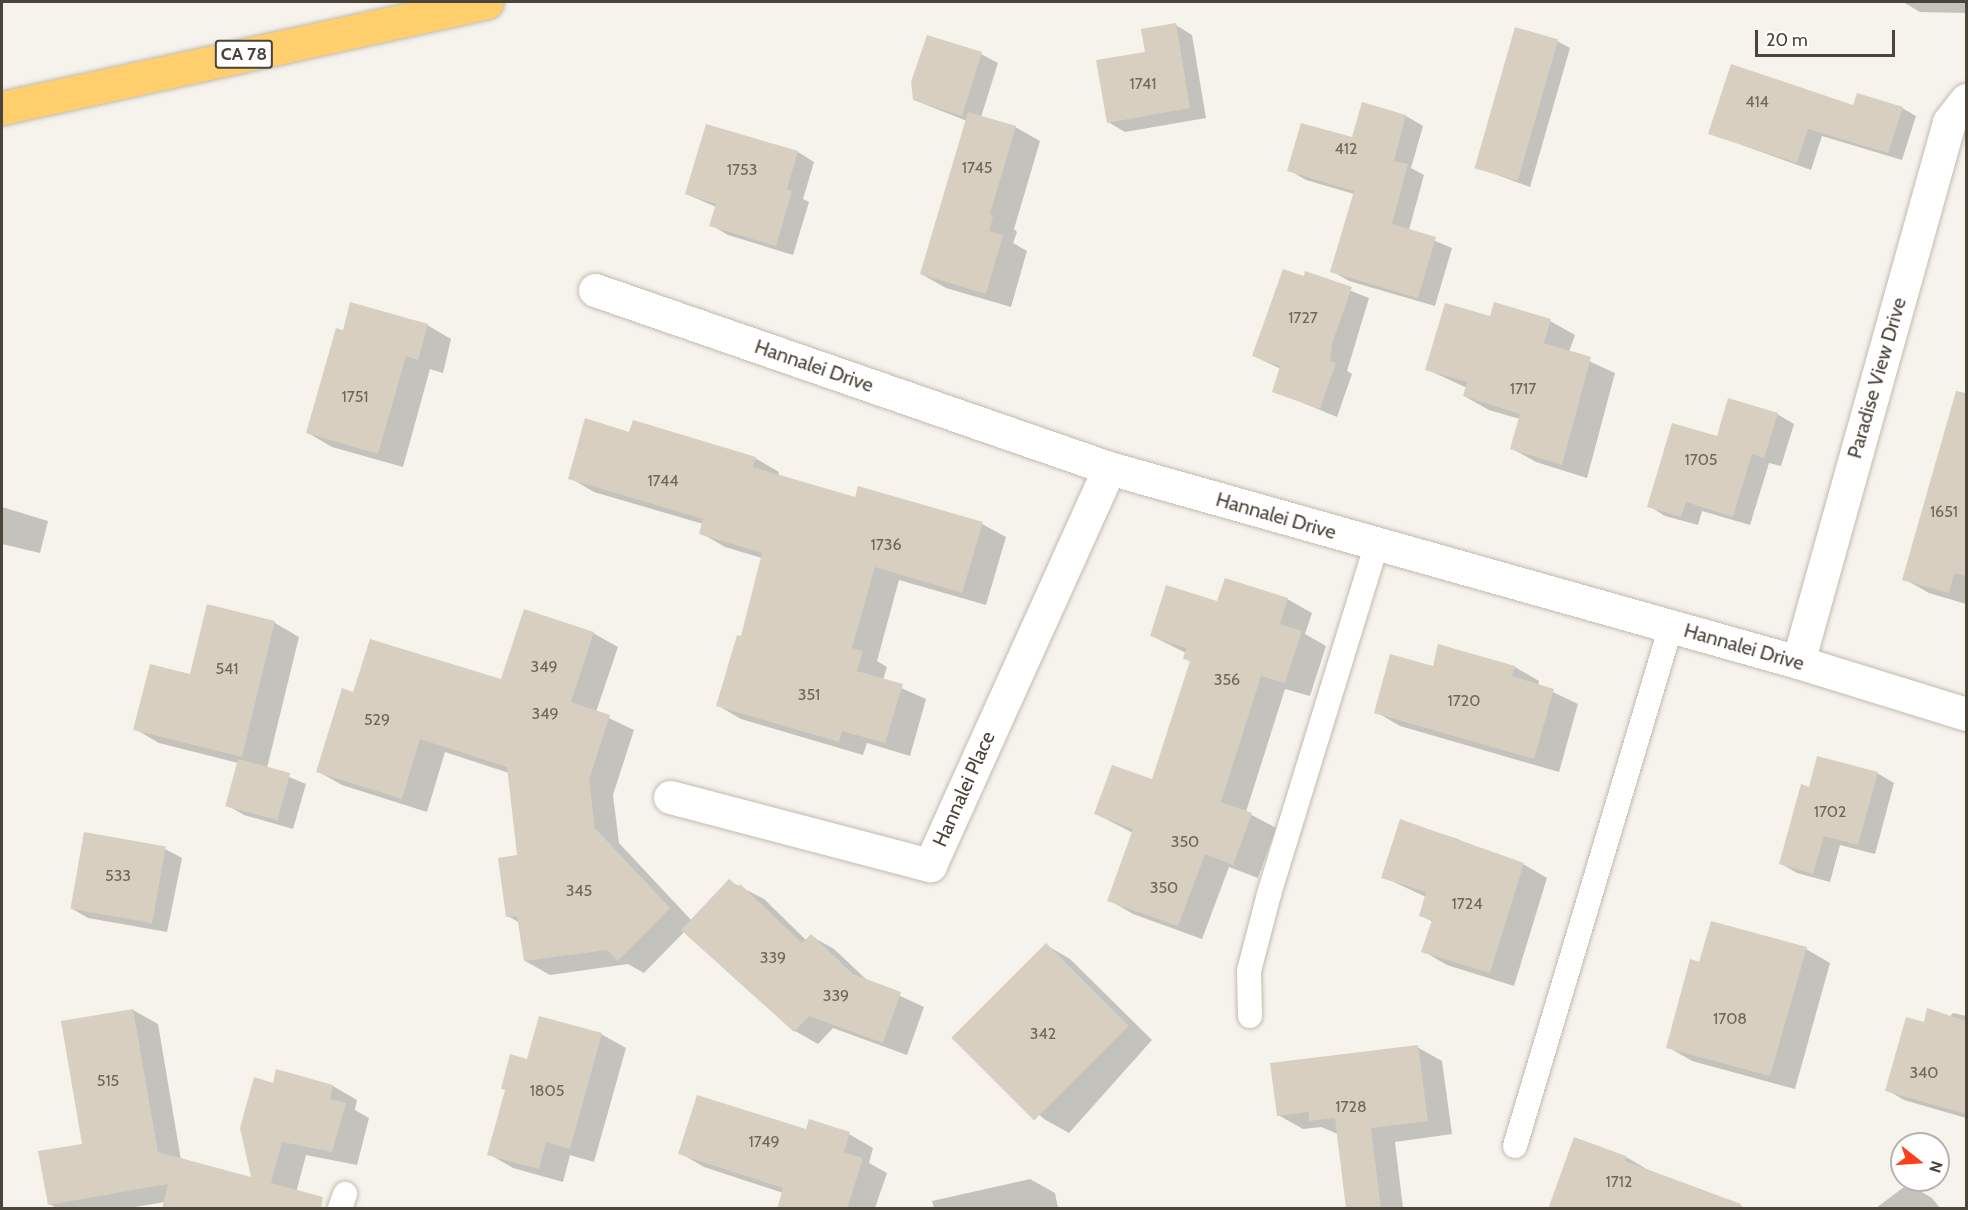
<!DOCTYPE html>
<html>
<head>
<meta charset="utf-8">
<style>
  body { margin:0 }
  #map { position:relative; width:1968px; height:1210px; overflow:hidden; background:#f6f3ec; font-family:Cabin,sans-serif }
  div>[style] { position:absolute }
  .shadow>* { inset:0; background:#0003 }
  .building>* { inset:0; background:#d8cfc1; transform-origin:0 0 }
  .roads { filter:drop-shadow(0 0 2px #c2bbae) drop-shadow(0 0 2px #c2bbae) }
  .service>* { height:24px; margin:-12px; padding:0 12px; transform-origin:12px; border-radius:12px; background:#fff }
  .minor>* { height:33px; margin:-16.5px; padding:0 16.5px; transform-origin:16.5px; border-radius:16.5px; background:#fff }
  .motorway>* { height:33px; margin:-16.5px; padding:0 16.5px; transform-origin:16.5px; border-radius:16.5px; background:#ffcf6e }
  span { translate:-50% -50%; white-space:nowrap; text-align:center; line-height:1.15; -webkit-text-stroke:6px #fff; paint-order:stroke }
  .number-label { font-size:16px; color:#6e675b }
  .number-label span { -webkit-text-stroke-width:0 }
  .shield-label span { padding:2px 4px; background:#fff; border:2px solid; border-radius:4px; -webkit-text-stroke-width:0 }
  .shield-label { font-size:18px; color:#4b4439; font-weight:700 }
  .street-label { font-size:20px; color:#4b4439 }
  .frame { position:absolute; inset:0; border:3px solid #4b4439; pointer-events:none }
  .north { position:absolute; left:1890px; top:1132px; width:60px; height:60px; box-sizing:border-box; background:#fff; border:2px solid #b7b4b0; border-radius:50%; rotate:107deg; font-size:16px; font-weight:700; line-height:24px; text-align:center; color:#4b4439 }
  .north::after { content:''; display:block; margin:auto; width:21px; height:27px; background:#fc3f1d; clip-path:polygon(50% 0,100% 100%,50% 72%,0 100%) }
  .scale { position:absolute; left:1755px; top:30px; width:140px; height:27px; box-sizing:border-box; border:3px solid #4b4439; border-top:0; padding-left:8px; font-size:18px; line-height:21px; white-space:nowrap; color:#4b4439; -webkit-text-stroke:4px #fff; paint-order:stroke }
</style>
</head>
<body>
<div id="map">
  <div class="shadow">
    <div style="clip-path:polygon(1903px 2px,1966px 2px,1966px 13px,1920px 12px)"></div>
    <div style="clip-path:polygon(1176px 25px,1192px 35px,1206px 118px,1125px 132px,1108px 122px,1147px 54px)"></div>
    <div style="clip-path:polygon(1557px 41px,1570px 48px,1530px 187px,1475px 167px)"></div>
    <div style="clip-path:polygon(981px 54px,998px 63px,981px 117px,1015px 127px,1040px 141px,1014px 229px,1017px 232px,1013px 243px,1027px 251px,1011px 307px,946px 288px,921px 274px,967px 121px,914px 100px)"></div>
    <div style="clip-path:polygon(1363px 104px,1406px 116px,1423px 126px,1411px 168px,1424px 175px,1409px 230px,1452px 248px,1435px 306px,1349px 281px,1332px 271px,1354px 194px,1306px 180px,1289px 170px,1353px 139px)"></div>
    <div style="clip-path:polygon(1854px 107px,1902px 108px,1916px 116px,1902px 160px,1822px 136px,1811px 170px,1709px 133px)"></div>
    <div style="clip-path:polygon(798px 152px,814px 162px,803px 199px,809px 202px,793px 255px,728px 235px,711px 225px,716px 207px,686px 194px)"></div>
    <div style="clip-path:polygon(1306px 273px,1369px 298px,1347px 371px,1352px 374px,1337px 417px,1274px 391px,1281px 369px,1254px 356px)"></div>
    <div style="clip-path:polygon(1491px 318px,1550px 321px,1575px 335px,1569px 352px,1615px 373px,1587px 478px,1536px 462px,1511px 448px,1520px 419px,1489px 410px,1464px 396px,1467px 388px,1426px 369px)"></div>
    <div style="clip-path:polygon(427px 325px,451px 339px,443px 373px,430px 369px,403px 467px,332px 447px,308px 433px,344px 332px)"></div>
    <div style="clip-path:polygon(1777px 414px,1794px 424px,1781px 466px,1769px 463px,1750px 525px,1702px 511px,1698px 525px,1665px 516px,1649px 506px,1718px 438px)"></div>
    <div style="clip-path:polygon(630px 433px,755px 458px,779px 472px,778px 476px,856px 498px,982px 524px,1006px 537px,986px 605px,899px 580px,877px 661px,887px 667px,883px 680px,926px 699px,910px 756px,867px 743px,863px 755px,741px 719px,717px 705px,742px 638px,762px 558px,725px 547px,701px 533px,703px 524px,594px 492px,570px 478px)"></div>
    <div style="clip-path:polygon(1938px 458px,1966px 466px,1966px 604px,1929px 593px,1904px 579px)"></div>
    <div style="clip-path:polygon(2px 507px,48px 521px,40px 553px,2px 544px)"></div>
    <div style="clip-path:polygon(1287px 599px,1312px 613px,1305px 634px,1326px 646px,1310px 696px,1285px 689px,1246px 812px,1276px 828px,1258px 878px,1229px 867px,1202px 939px,1133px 914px,1109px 900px,1133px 833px,1096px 814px,1153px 781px,1191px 662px,1185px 658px,1186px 653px,1152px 636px,1218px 603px)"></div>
    <div style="clip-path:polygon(208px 606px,275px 623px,299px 637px,267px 768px,306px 784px,293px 829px,244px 815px,227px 805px,238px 763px,159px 743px,135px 729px,191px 676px)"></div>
    <div style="clip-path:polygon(593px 633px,618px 647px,596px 712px,634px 730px,613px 795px,619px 843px,692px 921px,729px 881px,764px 899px,806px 940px,811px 936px,834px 949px,868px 981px,924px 1007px,907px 1055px,833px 1028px,818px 1044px,795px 1031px,685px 931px,644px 973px,628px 964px,550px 975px,525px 961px,520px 923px,508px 916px,519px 857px,509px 773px,445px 752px,427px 812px,342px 785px,317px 771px,354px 694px,502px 680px)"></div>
    <div style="clip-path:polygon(1515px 667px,1539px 681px,1538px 685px,1578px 704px,1559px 772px,1400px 726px,1376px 712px,1434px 668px)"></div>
    <div style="clip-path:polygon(1877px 773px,1894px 783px,1875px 854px,1840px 845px,1830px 882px,1797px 873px,1780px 863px,1810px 789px)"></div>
    <div style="clip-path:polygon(1400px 821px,1458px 839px,1478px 850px,1523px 864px,1547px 878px,1514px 986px,1447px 965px,1423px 951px,1433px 922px,1420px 915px,1426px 897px,1383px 877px)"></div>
    <div style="clip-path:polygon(165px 849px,182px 858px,167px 932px,88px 918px,71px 908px)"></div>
    <div style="clip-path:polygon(1046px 945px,1070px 959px,1152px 1040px,1069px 1133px,1044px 1119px,959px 1042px)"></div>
    <div style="clip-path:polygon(1806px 949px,1830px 963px,1795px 1089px,1692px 1061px,1668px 1047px,1700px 964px)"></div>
    <div style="clip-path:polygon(133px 1010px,158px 1024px,181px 1160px,253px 1179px,274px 1084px,333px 1086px,357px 1100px,355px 1110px,369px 1118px,357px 1165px,306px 1155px,292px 1208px,165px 1202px,129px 1208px,57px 1208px,49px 1204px,83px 1145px)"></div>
    <div style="clip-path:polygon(1953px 1013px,1966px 1016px,1966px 1118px,1904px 1100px,1887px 1090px)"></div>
    <div style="clip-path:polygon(601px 1034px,626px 1048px,594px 1162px,570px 1155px,563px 1182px,513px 1168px,489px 1154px,528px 1061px)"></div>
    <div style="clip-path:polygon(1417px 1047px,1442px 1061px,1452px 1134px,1395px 1142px,1403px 1208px,1347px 1208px,1338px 1134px,1321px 1127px,1303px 1129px,1278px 1115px)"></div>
    <div style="clip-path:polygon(849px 1134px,873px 1148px,869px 1163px,887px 1173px,875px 1208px,788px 1208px,783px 1193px,704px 1167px,680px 1153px)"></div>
    <div style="clip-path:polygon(1575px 1139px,1626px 1157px,1650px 1171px,1746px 1208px,1565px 1208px)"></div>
    <div style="clip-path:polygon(1030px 1179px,1055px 1193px,1058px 1208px,934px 1208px,932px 1201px)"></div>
    <div style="clip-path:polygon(1908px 1184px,1932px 1198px,1940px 1208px,1876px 1208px)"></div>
  </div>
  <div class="building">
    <div style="clip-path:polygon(1176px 23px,1190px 108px,1107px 123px,1096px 60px,1145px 52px,1141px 29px)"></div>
    <div style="left:1515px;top:27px;width:45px;height:147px;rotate:16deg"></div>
    <div style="clip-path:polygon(927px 35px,982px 52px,962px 116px,913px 100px,911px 82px)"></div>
    <div style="clip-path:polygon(1731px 64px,1853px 105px,1857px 93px,1903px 107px,1888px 153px,1808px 129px,1797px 163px,1708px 134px)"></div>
    <div style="clip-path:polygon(1362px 102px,1406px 115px,1394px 161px,1408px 164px,1392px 224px,1436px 237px,1418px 298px,1330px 272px,1354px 191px,1287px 171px,1301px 123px,1352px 137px)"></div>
    <div style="clip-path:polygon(968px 112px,1016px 126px,990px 214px,993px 217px,989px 231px,1003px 235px,986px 294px,920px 274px)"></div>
    <div style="clip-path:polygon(706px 124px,798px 151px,787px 189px,792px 191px,776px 246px,709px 226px,716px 204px,685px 194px)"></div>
    <div style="clip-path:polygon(1283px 269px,1304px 276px,1305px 271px,1352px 287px,1332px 344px,1330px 361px,1336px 363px,1320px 409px,1272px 392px,1280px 366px,1252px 356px)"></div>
    <div style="clip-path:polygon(350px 302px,428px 324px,418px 360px,406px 356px,378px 454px,306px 433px,336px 328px,343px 330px)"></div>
    <div style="clip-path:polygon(1494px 302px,1551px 319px,1544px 343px,1591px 357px,1562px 465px,1510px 449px,1520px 414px,1463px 396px,1467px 382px,1425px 370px,1445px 303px,1490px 316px)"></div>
    <div style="clip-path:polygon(1956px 391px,1966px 393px,1966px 576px,1954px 573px,1949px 593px,1902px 580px)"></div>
    <div style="clip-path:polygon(1728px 398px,1778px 413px,1764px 458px,1752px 454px,1733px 517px,1686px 502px,1681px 517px,1647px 507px,1672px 423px,1717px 436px)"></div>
    <div style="clip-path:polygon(585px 418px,629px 432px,633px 420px,756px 457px,753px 467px,855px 497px,858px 486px,983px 522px,962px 593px,875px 567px,852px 648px,863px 651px,857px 671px,903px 684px,885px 743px,842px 731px,839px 742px,716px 706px,737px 635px,741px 636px,762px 553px,699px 534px,703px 519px,568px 479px)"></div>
    <div style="clip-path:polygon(1225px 578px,1288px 598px,1280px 624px,1302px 631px,1285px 683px,1261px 676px,1221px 802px,1252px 813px,1233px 865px,1205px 854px,1178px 926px,1107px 901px,1133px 829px,1094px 814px,1112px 765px,1152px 779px,1190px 661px,1183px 659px,1186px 648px,1150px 636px,1166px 585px,1217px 601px)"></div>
    <div style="clip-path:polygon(207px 604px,275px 621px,242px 757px,133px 730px,150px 664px,190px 674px)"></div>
    <div style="clip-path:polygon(524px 609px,594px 632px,571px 702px,610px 715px,589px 780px,595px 828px,670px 908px,618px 961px,607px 950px,524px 961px,517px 916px,506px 917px,498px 858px,517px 855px,507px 767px,420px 739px,402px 799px,316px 772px,342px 688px,353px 692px,370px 639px,501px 679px)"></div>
    <div style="clip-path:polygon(1438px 644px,1515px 666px,1512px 676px,1554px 689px,1534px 759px,1374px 713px,1390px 654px,1433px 666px)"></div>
    <div style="clip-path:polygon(1817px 756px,1878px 772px,1858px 845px,1824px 836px,1813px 874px,1779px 864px,1801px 784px,1809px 787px)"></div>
    <div style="left:238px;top:759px;width:54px;height:49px;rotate:15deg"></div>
    <div style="clip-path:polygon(1400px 819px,1524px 863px,1490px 973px,1421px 952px,1432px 920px,1419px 916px,1426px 892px,1381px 878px)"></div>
    <div style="left:84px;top:832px;width:83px;height:78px;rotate:10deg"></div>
    <div style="clip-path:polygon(729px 879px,738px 887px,740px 884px,802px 943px,811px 934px,853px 974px,901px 992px,883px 1043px,809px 1016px,794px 1032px,681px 930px)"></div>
    <div style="clip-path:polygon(1711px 921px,1807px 947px,1770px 1076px,1666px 1048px,1690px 959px,1699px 962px)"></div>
    <div style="left:1046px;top:943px;width:117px;height:134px;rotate:45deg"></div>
    <div style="clip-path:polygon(1927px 1008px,1966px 1021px,1966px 1114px,1885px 1091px,1906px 1017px,1924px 1022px)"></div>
    <div style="clip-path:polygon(133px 1009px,158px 1152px,251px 1177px,240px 1128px,254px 1077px,273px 1083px,276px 1069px,333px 1085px,330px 1099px,346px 1103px,332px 1152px,282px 1142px,271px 1183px,323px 1197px,321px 1209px,162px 1209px,168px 1184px,48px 1205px,38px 1151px,82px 1144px,61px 1021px)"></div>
    <div style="clip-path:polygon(539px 1016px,602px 1033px,570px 1149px,546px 1142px,539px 1169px,487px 1155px,505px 1090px,501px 1089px,510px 1054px,527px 1059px)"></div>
    <div style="clip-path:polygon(1418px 1045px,1428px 1121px,1371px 1128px,1381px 1209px,1346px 1209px,1335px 1118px,1309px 1121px,1309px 1112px,1277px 1116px,1270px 1063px)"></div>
    <div style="clip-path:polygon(697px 1095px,806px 1129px,809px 1119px,850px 1132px,844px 1152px,863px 1158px,847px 1209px,777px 1209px,783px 1188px,678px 1154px)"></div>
    <div style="clip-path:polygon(1574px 1137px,1626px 1156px,1625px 1161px,1741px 1204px,1740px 1209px,1548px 1209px)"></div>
  </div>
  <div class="roads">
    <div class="service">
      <div style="left:1250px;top:1016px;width:45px;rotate:-91.3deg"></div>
      <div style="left:1249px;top:971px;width:80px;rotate:-75.4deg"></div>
      <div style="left:1269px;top:894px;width:366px;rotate:-72.9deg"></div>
      <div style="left:1515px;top:1146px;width:543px;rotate:-73.3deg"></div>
      <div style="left:340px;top:1208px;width:15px;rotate:-70deg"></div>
    </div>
    <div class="minor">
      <div style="left:595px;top:290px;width:544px;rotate:19.1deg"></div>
      <div style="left:1109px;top:468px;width:716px;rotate:15.73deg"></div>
      <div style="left:1798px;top:662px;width:176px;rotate:17.2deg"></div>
      <div style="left:1798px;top:662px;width:561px;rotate:-74.38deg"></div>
      <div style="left:1949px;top:122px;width:28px;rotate:-52deg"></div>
      <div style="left:670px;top:797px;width:269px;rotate:14.7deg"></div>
      <div style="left:930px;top:865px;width:435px;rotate:-65.7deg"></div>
    </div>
    <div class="motorway">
      <div style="left:2px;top:108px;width:496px;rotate:-12.3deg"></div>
    </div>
  </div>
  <div class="number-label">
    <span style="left:1143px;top:84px">1741</span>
    <span style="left:1757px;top:102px">414</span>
    <span style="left:1346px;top:149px">412</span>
    <span style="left:977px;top:168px">1745</span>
    <span style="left:742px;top:170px">1753</span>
    <span style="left:1303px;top:318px">1727</span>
    <span style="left:1523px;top:389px">1717</span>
    <span style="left:355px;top:397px">1751</span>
    <span style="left:1701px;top:460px">1705</span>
    <span style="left:663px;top:481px">1744</span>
    <span style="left:1944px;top:512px">1651</span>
    <span style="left:886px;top:545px">1736</span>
    <span style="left:544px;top:667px">349</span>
    <span style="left:227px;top:669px">541</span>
    <span style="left:1227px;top:680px">356</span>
    <span style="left:809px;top:695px">351</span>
    <span style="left:1464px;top:701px">1720</span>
    <span style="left:545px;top:714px">349</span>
    <span style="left:377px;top:720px">529</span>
    <span style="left:1830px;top:812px">1702</span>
    <span style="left:1185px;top:842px">350</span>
    <span style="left:118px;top:876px">533</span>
    <span style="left:1164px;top:888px">350</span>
    <span style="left:579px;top:891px">345</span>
    <span style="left:1467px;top:904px">1724</span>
    <span style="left:773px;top:958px">339</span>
    <span style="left:836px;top:996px">339</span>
    <span style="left:1730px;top:1019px">1708</span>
    <span style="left:1043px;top:1034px">342</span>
    <span style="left:1924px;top:1073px">340</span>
    <span style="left:108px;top:1081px">515</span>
    <span style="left:547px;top:1091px">1805</span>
    <span style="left:1351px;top:1107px">1728</span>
    <span style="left:764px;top:1142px">1749</span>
    <span style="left:1619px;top:1182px">1712</span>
  </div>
  <div class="shield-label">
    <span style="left:244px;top:54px">CA 78</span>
  </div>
  <div class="street-label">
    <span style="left:814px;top:366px;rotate:19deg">Hannalei Drive</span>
    <span style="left:1877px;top:378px;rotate:-74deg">Paradise View Drive</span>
    <span style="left:1276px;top:516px;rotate:16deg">Hannalei Drive</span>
    <span style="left:1744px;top:647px;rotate:16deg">Hannalei Drive</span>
    <span style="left:964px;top:789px;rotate:-66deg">Hannalei Place</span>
  </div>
  <div class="frame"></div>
  <div class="north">N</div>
  <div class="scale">20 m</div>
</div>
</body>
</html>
